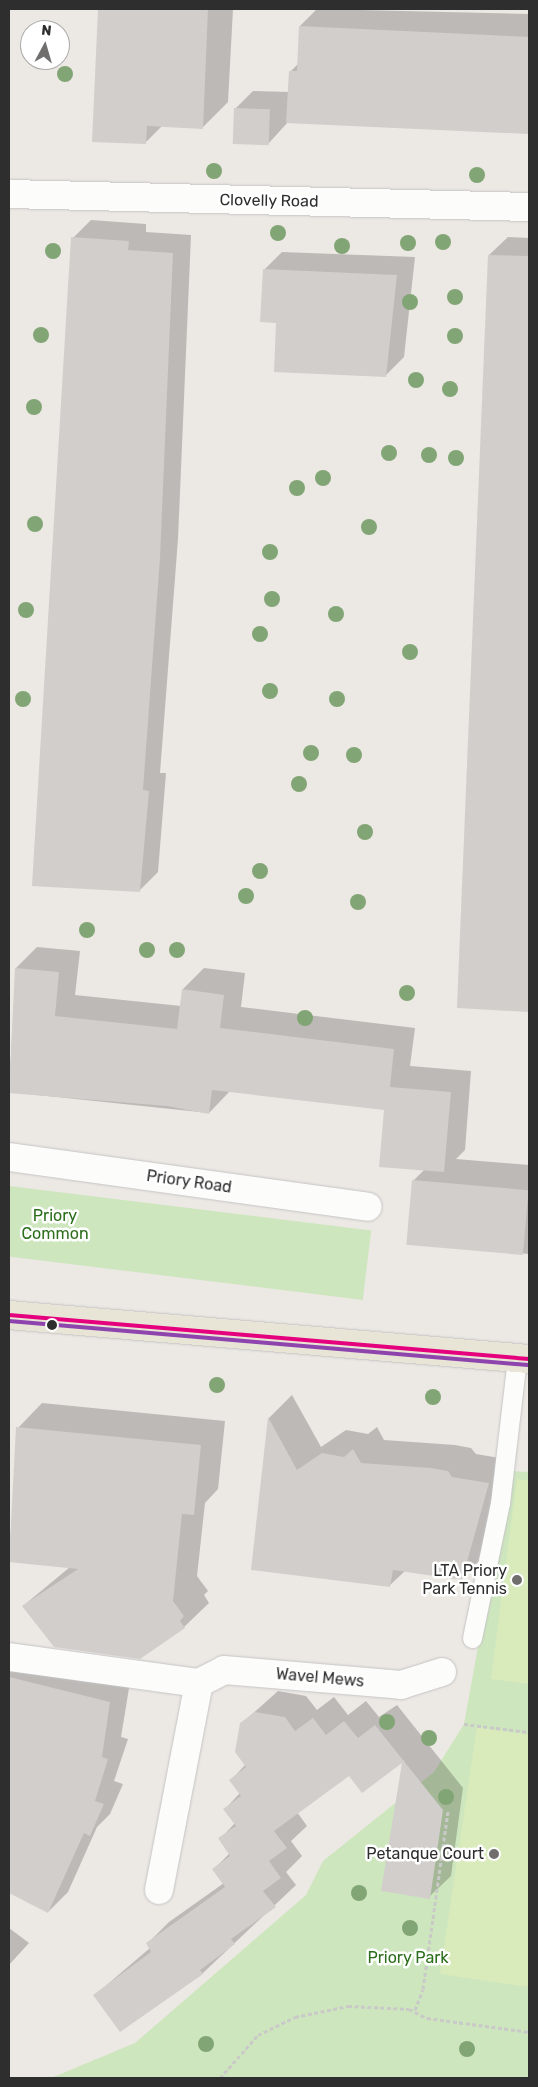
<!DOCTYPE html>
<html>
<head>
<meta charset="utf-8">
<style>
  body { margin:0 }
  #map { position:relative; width:538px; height:2087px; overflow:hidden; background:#ece8e4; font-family:Rubik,sans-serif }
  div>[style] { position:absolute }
  .green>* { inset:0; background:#cee6be; transform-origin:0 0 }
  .pitch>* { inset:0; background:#d9eabb }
  .shadow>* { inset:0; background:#0003 }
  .building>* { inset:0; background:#d1cecb; transform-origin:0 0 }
  .path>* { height:3px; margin-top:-1.5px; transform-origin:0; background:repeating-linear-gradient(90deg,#c9c9c8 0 4px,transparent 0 6.5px) }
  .roads { filter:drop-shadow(0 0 1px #c5c4c5) drop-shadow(0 0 1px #c5c4c5) }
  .service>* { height:19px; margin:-9.5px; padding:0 9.5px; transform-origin:9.5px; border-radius:9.5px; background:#fcfcfb }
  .minor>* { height:28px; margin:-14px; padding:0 14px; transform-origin:14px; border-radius:14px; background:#fcfcfb }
  .primary>* { height:28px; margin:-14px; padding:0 14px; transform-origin:14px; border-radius:14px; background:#e8e4d6 }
  .bus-1>* { height:4px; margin:-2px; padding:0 2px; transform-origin:2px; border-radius:2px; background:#e5007d }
  .bus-2>* { height:4px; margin:-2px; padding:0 2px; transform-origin:2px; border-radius:2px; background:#8e44ad }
  .trees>* { width:16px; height:16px; margin:-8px; border-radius:50%; background:#82a575 }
  .dots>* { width:14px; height:14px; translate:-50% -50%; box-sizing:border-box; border:2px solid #fff; border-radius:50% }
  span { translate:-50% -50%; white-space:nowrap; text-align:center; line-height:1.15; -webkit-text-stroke:5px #fff; paint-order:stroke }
  .street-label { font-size:16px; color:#2e2e2e }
  .park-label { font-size:16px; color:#2c6e1b }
  .poi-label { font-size:16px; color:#2e2e2e }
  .right { translate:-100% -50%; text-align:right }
  .frame { position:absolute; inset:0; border:10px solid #2e2e2e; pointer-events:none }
  .north { position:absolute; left:20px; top:20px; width:50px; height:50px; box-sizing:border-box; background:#fff; border:1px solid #ababab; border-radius:50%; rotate:6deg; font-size:14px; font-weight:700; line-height:20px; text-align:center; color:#2e2e2e }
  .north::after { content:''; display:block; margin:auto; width:18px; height:22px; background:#706f6e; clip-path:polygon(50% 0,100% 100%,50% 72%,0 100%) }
</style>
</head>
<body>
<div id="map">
  <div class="green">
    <div style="left:9px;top:1186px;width:365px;height:70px;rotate:7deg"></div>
    <div style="clip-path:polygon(510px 1471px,529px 1472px,529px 2078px,51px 2078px,135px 2043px,306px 1895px,323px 1861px,434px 1772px,464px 1724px)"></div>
  </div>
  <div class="pitch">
    <div style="clip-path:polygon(517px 1479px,529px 1481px,529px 1684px,491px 1679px)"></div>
    <div style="clip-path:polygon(477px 1727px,529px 1735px,529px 1987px,440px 1974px)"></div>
  </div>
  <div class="shadow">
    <div style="clip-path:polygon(100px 9px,233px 9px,228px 102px,202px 128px,162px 126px,145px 143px,94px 141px)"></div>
    <div style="clip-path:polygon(317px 9px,529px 14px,529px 132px,288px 122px,269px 143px,235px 109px,253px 91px,289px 92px,290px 72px,298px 64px,300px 26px)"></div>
    <div style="clip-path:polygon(91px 220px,146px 224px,146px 232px,191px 235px,178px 539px,160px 773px,166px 773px,158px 872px,139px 891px,73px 238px)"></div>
    <div style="clip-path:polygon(508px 237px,529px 238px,529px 1011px,458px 1007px,489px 255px)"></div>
    <div style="clip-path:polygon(282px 252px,415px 257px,404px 357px,386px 375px,278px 322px,264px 270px)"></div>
    <div style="clip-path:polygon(37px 947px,80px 951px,75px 995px,181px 1006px,183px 989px,204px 968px,245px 973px,241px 1007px,415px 1028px,410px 1066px,471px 1071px,465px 1150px,456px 1159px,529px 1165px,529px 1254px,408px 1244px,414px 1180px,425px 1169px,385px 1109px,230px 1091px,209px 1113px,9px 1092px,16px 968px)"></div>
    <div style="clip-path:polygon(292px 1395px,321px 1447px,346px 1430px,368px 1434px,377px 1427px,384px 1440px,455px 1445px,471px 1448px,476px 1454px,512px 1460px,485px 1555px,461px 1578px,405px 1571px,389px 1586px,253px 1569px,269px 1418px)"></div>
    <div style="clip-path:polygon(42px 1403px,225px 1421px,218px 1489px,205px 1503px,197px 1576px,208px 1591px,204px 1595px,209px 1603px,184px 1627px,140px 1658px,23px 1606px,70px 1567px,9px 1561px,18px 1428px)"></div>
    <div style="clip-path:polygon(26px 1657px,130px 1682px,121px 1737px,128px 1739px,114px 1781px,123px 1784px,110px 1814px,97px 1827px,68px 1892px,48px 1912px,9px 1892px,9px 1673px)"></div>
    <div style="clip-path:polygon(278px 1691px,306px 1696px,317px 1710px,334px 1697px,348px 1715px,366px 1701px,379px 1717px,397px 1705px,463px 1788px,451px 1876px,429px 1897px,383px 1890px,404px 1760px,362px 1791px,349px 1774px,297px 1812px,307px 1826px,291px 1841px,302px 1856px,286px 1872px,296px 1885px,203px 1973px,120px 2031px,95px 1995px,150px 1948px,148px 1943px,169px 1922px,224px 1883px,214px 1869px,230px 1853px,220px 1839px,235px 1823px,225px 1809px,240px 1793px,231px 1780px,246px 1764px,241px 1724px)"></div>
    <div style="clip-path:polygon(9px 1928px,29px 1943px,9px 1965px)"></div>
  </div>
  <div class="building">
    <div style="clip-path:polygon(98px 9px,208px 9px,203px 129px,147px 126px,146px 144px,92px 142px)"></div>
    <div style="clip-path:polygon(299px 26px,529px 37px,529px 134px,286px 123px,289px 71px,297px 71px)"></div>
    <div style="left:234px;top:108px;width:36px;height:36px;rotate:2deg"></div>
    <div style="clip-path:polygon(71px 237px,129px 241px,128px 250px,173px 253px,160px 558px,143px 790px,149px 791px,140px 892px,32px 886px)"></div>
    <div style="clip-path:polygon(488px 255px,529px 256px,529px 1012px,457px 1008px)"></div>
    <div style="clip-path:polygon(263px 269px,397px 275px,386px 377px,274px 372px,276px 323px,260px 322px)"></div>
    <div style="clip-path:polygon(15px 968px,59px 972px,55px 1016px,177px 1029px,182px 989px,224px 995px,220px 1028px,394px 1049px,390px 1087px,451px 1092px,444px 1172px,379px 1167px,384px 1110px,212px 1090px,209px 1114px,167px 1106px,9px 1093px)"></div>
    <div style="left:412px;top:1180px;width:117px;height:65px;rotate:5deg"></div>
    <div style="clip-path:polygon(268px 1417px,297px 1470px,322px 1453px,344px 1457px,353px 1449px,361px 1463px,431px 1468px,448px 1471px,452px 1477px,489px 1483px,462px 1580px,393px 1570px,390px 1587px,251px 1570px)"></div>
    <div style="clip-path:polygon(16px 1427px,201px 1445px,194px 1515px,182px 1514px,173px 1601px,184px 1616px,180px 1621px,185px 1628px,140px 1659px,54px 1647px,22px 1606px,78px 1569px,9px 1562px)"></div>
    <div style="clip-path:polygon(9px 1677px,110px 1702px,102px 1757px,108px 1759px,95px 1801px,104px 1804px,90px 1836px,84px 1833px,48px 1913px,9px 1893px)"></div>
    <div style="clip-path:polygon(255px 1712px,285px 1717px,295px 1731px,313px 1718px,326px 1735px,344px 1721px,358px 1738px,375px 1725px,443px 1810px,430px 1899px,381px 1891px,402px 1763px,362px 1793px,349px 1776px,274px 1831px,287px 1848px,269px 1861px,281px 1878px,263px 1891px,276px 1907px,231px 1939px,235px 1944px,200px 1970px,203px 1974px,120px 2032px,93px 1995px,151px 1952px,146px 1943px,225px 1887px,212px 1869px,230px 1856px,218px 1838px,236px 1826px,223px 1809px,241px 1796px,229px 1780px,246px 1767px,235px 1752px,240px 1723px)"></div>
  </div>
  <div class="path">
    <div style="left:464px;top:1724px;width:65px;rotate:7deg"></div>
    <div style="left:415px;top:2010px;width:22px;rotate:-69deg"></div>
    <div style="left:423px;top:1989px;width:180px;rotate:-82deg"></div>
    <div style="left:220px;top:2078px;width:57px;rotate:-48.5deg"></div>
    <div style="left:258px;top:2035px;width:41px;rotate:-25.9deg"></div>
    <div style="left:295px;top:2017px;width:54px;rotate:-11.7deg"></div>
    <div style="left:348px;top:2006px;width:61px;rotate:2.8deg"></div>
    <div style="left:409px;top:2009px;width:20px;rotate:27deg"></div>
    <div style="left:427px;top:2018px;width:103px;rotate:7.8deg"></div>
  </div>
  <div class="roads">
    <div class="service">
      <div style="left:472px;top:1638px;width:138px;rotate:-78.3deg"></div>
      <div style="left:500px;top:1503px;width:146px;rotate:-83.3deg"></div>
    </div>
    <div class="minor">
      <div style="left:9px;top:194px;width:520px;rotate:1.43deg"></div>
      <div style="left:9px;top:1157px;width:362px;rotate:7.9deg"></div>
      <div style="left:9px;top:1657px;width:192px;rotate:7.8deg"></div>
      <div style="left:199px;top:1683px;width:28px;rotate:-27deg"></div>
      <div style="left:224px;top:1670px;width:178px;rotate:4.8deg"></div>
      <div style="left:401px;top:1685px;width:43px;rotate:-17.6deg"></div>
      <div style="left:159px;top:1890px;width:211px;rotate:-79.1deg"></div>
    </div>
    <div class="primary">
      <div style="left:9px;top:1315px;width:522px;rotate:4.84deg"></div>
    </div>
  </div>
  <div class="bus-1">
    <div style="left:9px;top:1315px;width:522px;rotate:4.84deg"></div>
  </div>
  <div class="bus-2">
    <div style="left:9px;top:1321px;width:521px;rotate:4.85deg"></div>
  </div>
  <div class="trees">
    <div style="left:65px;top:74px"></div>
    <div style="left:214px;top:171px"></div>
    <div style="left:477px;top:175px"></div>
    <div style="left:278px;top:233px"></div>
    <div style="left:443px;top:242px"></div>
    <div style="left:408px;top:243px"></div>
    <div style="left:342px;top:246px"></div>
    <div style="left:53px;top:251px"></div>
    <div style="left:455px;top:297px"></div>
    <div style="left:410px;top:302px"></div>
    <div style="left:41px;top:335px"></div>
    <div style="left:455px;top:336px"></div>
    <div style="left:416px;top:380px"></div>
    <div style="left:450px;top:389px"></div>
    <div style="left:34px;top:407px"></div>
    <div style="left:389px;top:453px"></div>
    <div style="left:429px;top:455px"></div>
    <div style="left:456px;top:458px"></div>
    <div style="left:323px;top:478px"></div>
    <div style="left:297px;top:488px"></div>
    <div style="left:35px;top:524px"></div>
    <div style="left:369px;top:527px"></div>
    <div style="left:270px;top:552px"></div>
    <div style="left:272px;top:599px"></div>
    <div style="left:26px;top:610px"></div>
    <div style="left:336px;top:614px"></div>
    <div style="left:260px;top:634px"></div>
    <div style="left:410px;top:652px"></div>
    <div style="left:270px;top:691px"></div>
    <div style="left:23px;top:699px"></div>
    <div style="left:337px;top:699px"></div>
    <div style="left:311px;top:753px"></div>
    <div style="left:354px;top:755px"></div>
    <div style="left:299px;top:784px"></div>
    <div style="left:365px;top:832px"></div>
    <div style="left:260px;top:871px"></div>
    <div style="left:246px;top:896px"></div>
    <div style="left:358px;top:902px"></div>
    <div style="left:87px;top:930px"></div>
    <div style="left:147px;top:950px"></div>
    <div style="left:177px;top:950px"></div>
    <div style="left:407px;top:993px"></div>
    <div style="left:305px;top:1018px"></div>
    <div style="left:217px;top:1385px"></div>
    <div style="left:433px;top:1397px"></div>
    <div style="left:387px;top:1722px"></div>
    <div style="left:429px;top:1738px"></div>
    <div style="left:446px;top:1797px"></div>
    <div style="left:359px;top:1893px"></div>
    <div style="left:410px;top:1928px"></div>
    <div style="left:206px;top:2044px"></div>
    <div style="left:467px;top:2049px"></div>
  </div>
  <div class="dots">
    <div style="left:52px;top:1325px;background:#2e2e2e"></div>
    <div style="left:517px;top:1580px;background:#706f6e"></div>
    <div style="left:494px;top:1854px;background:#706f6e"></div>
  </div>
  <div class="street-label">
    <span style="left:269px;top:201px;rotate:1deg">Clovelly Road</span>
    <span style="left:189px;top:1182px;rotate:8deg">Priory Road</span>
    <span style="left:320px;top:1678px;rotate:5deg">Wavel Mews</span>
  </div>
  <div class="park-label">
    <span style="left:55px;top:1225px">Priory<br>Common</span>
    <span style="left:408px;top:1958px">Priory Park</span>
  </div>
  <div class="poi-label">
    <span class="right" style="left:507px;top:1580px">LTA Priory<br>Park Tennis</span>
    <span class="right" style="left:484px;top:1854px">Petanque Court</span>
  </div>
  <div class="frame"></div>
  <div class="north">N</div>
</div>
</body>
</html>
